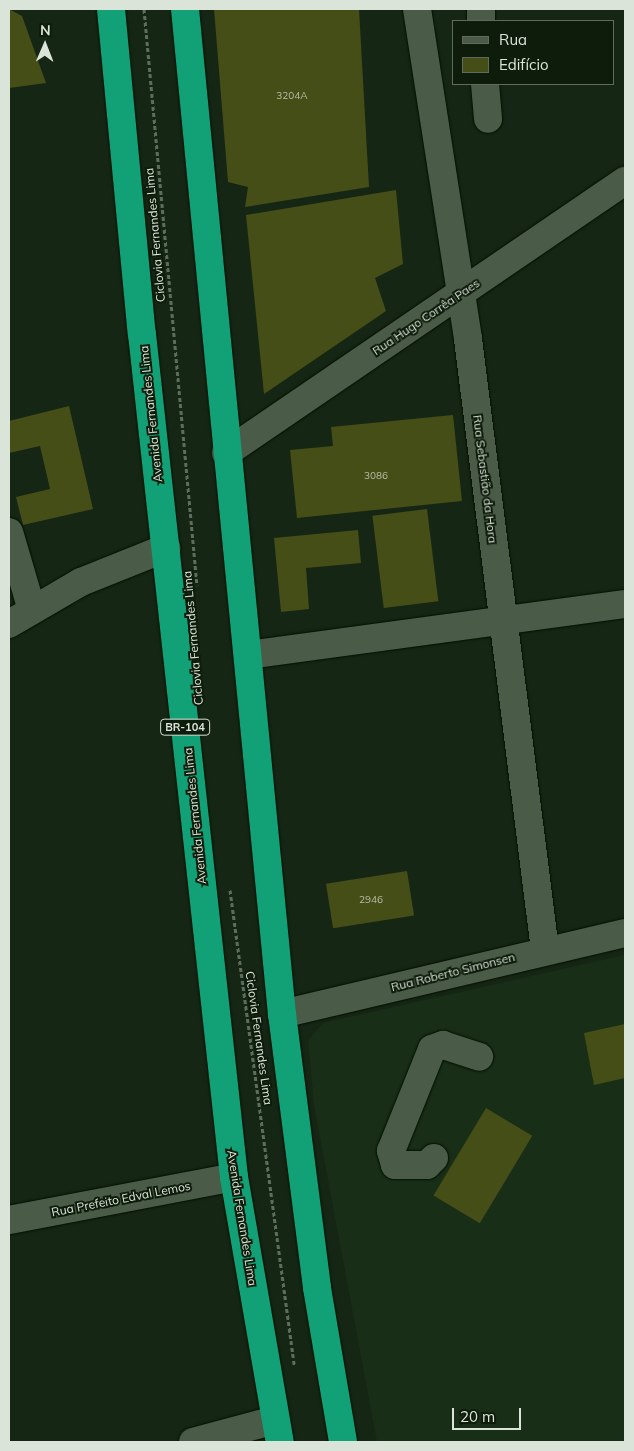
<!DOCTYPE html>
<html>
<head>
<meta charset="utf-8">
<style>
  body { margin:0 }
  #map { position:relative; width:634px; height:1451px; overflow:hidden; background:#162614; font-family:Mulish,sans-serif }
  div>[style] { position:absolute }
  .built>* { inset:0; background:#192e16 }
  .building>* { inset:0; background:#464e17; transform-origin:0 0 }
  .path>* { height:3px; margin-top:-1.5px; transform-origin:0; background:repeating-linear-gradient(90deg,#5f6d5d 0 4px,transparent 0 6.5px) }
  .roads { filter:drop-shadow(0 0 1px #030f02) drop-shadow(0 0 1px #030f02) }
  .minor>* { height:28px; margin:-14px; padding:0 14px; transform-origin:14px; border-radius:14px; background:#4a5c47 }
  .highway>* { height:28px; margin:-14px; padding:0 14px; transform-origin:14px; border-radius:14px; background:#12a177 }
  span { translate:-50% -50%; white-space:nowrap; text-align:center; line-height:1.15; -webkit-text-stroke:4px #0d1c0b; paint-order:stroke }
  .number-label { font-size:10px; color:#b5bea8 }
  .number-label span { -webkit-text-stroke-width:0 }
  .shield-label span { padding:1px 4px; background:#0d1c0b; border:1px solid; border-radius:4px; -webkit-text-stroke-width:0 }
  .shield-label { font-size:11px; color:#dae4d8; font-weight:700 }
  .street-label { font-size:12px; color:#dae4d8 }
  .frame { position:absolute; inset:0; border:10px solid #dae4d8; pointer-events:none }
  .legend { position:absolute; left:452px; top:20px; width:162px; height:65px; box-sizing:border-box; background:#0d1c0b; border:1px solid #5f6c5d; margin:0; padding:6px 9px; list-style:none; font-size:15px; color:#dae4d8 }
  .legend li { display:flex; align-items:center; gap:10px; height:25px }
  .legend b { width:25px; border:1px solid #5f6c5d }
  .north { position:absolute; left:20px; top:20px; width:50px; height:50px; -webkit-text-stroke:4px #0d1c0b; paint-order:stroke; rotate:1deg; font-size:14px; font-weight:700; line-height:20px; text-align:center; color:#dae4d8 }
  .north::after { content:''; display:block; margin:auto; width:18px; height:22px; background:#dae4d8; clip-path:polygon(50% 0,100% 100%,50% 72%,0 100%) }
  .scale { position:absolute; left:452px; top:1408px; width:69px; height:22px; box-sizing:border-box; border:2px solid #dae4d8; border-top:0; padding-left:6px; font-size:15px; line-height:18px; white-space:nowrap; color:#dae4d8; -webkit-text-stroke:4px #0d1c0b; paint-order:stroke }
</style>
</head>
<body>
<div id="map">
  <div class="built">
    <div style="clip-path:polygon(625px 955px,625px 1442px,377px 1442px,314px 1105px,308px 1040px,323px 1023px)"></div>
  </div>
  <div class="building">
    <div style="clip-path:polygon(9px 9px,22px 16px,46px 83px,9px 88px)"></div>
    <div style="clip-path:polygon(214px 9px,359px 9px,369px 187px,245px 207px,248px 187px,228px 182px)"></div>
    <div style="clip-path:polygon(396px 190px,403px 264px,375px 278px,386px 311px,264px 394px,246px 215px)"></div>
    <div style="clip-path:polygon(69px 406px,93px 509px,23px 525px,16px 497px,50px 489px,40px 446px,9px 453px,9px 421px)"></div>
    <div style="clip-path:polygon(453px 415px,462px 501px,297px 518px,290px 450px,333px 446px,331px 427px)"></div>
    <div style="left:427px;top:509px;width:93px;height:55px;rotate:83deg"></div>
    <div style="clip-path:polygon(358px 530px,361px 563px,306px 568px,309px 609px,281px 612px,274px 538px)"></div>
    <div style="left:407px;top:871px;width:45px;height:82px;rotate:81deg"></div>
    <div style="clip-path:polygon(625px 1024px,625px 1078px,594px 1085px,584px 1033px)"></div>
    <div style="left:486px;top:1108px;width:54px;height:102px;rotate:31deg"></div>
  </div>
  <div class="path">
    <div style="left:144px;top:9px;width:579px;rotate:84.75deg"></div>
    <div style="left:230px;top:890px;width:479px;rotate:82.3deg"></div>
  </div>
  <div class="roads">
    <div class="minor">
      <div style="left:417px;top:9px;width:334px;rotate:81.2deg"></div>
      <div style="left:468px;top:339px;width:616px;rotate:82.82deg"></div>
      <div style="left:481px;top:9px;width:12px;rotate:90deg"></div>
      <div style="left:485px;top:84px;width:35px;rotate:85deg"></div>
      <div style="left:226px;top:453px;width:483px;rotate:-34.3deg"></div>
      <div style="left:9px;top:532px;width:81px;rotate:73.6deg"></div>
      <div style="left:9px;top:624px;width:83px;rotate:-30.3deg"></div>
      <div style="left:81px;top:582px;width:92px;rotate:-21.8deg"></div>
      <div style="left:248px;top:655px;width:380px;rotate:-7.7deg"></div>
      <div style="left:282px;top:1014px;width:352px;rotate:-13.3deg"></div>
      <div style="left:434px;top:1158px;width:10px;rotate:135deg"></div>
      <div style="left:427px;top:1165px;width:32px;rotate:180deg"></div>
      <div style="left:395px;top:1165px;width:15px;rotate:-106deg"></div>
      <div style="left:391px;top:1151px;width:110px;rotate:-68.1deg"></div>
      <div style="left:432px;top:1049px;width:12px;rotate:-20deg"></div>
      <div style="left:443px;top:1045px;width:38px;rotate:18deg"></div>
      <div style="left:9px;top:1220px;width:229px;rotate:-10.8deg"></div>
      <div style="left:193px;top:1442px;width:85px;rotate:-15deg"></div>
    </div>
    <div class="highway">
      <div style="left:111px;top:9px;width:326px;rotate:84.6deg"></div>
      <div style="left:142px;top:334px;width:848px;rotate:83.77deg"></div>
      <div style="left:234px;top:1177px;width:269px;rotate:80.2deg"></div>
      <div style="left:185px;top:9px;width:1010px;rotate:84.49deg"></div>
      <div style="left:282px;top:1014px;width:276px;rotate:82.7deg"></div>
      <div style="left:317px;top:1288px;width:156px;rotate:80.4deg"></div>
    </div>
  </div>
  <div class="number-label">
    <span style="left:292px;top:96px">3204A</span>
    <span style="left:376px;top:476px">3086</span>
    <span style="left:371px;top:900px">2946</span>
  </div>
  <div class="shield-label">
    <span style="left:185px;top:727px">BR-104</span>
  </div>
  <div class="street-label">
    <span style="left:155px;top:235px;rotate:-95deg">Ciclovia Fernandes Lima</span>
    <span style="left:426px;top:317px;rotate:-34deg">Rua Hugo Corrêa Paes</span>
    <span style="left:151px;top:414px;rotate:-96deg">Avenida Fernandes Lima</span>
    <span style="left:485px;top:479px;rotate:83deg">Rua Sebastião da Hora</span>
    <span style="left:193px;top:638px;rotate:-95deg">Ciclovia Fernandes Lima</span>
    <span style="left:195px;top:816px;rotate:-96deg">Avenida Fernandes Lima</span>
    <span style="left:453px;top:972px;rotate:-14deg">Rua Roberto Simonsen</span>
    <span style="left:259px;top:1038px;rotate:82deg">Ciclovia Fernandes Lima</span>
    <span style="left:121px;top:1199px;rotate:-11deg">Rua Prefeito Edval Lemos</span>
    <span style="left:242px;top:1218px;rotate:81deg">Avenida Fernandes Lima</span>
  </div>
  <div class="frame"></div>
  <ul class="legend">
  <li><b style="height:6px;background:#4a5c47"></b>Rua</li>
  <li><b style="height:14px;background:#464e17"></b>Edifício</li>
  </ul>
  <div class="north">N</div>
  <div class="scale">20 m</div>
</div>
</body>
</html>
